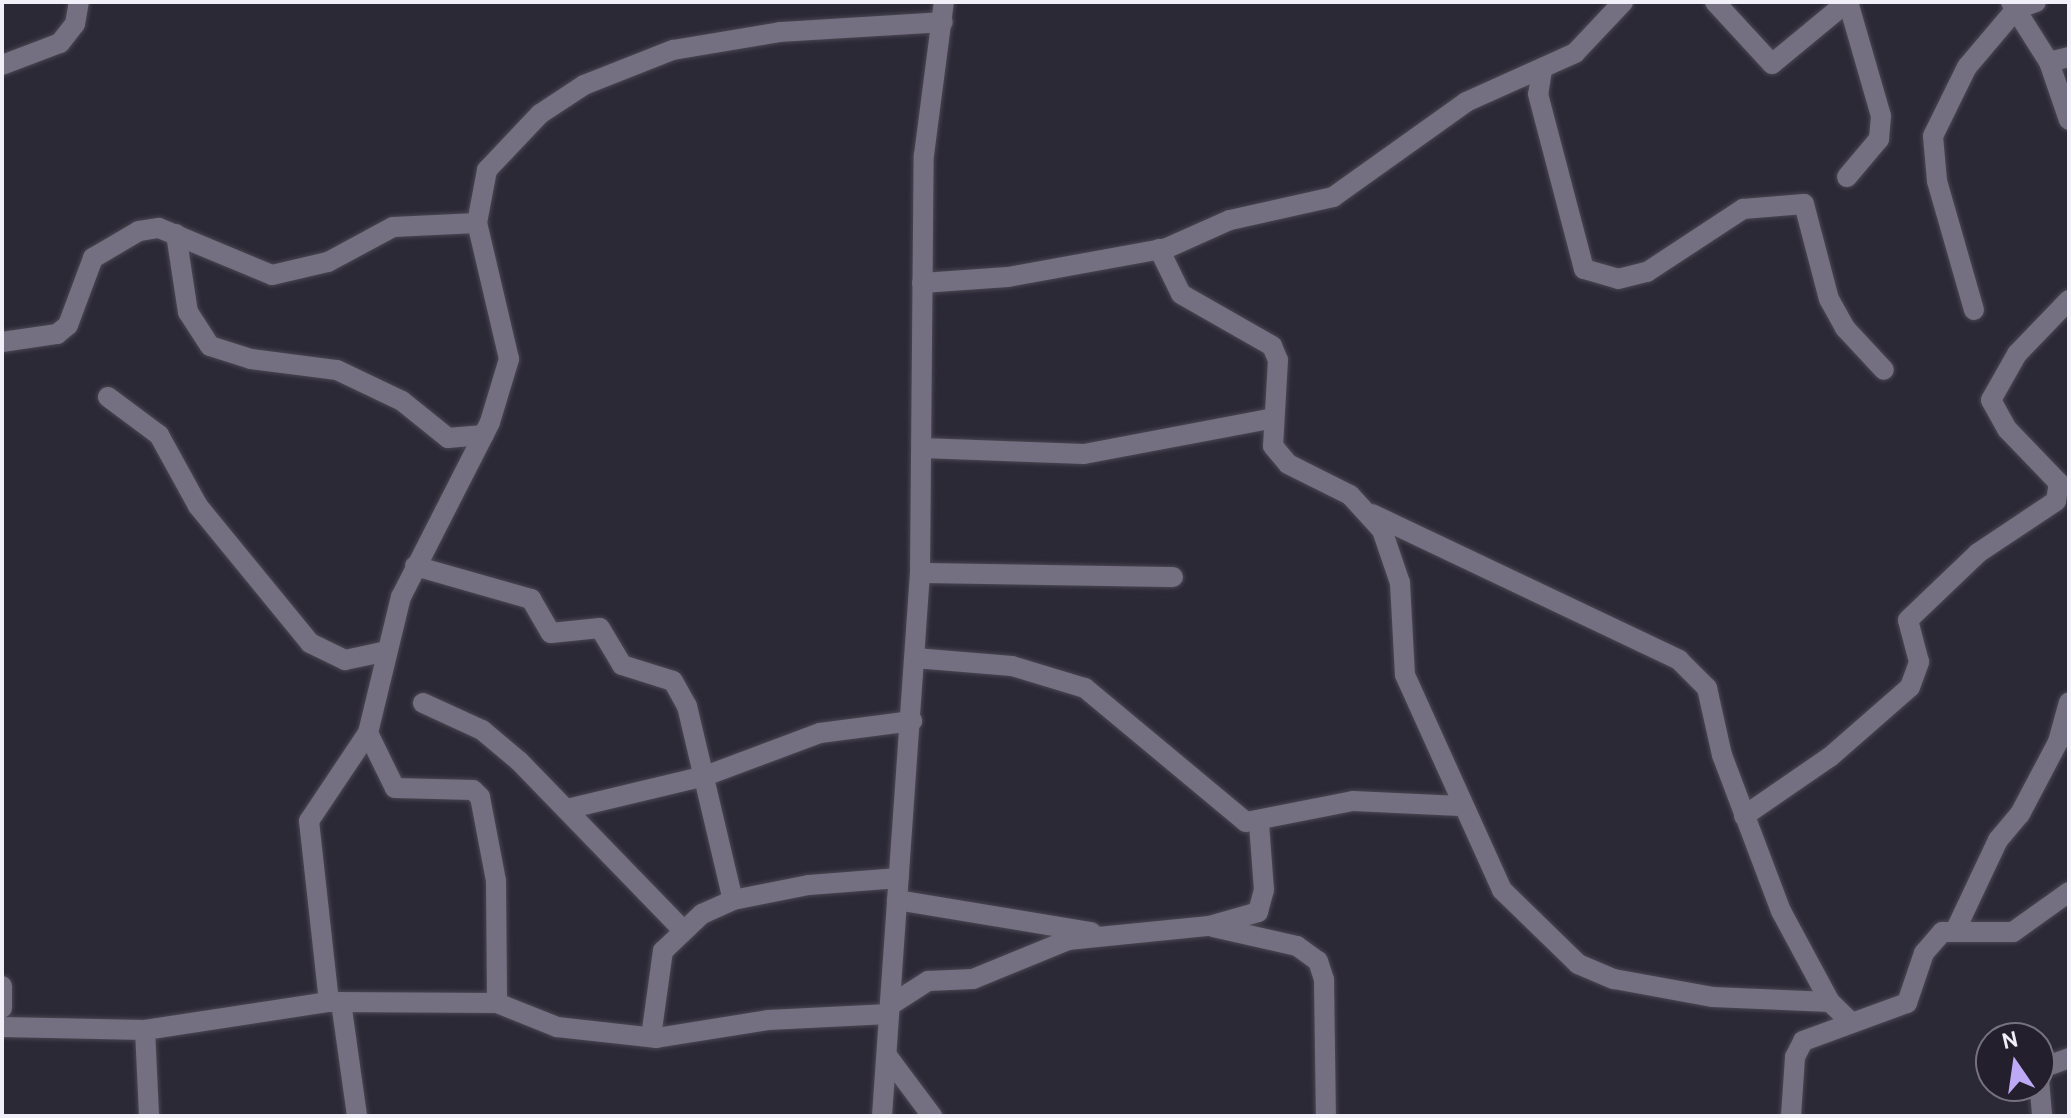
<!DOCTYPE html>
<html>
<head>
<meta charset="utf-8">
<style>
  body { margin:0 }
  #map { position:relative; width:2071px; height:1118px; overflow:hidden; background:#2c2937; font-family:Cabin,sans-serif }
  div>[style] { position:absolute }
  .roads { filter:drop-shadow(0 0 2px #4a4752) drop-shadow(0 0 2px #4a4752) }
  .street>* { height:20px; margin:-10px; padding:0 10px; transform-origin:10px; border-radius:10px; background:#747081 }
  span { translate:-50% -50%; white-space:nowrap; text-align:center; line-height:1.15; -webkit-text-stroke:8px #231f2d; paint-order:stroke }
  .frame { position:absolute; inset:0; border:4px solid #f1eff8; pointer-events:none }
  .north { position:absolute; left:1975px; top:1022px; width:80px; height:80px; box-sizing:border-box; background:#231f2d; border:2px solid #75727e; border-radius:50%; rotate:347deg; font-size:22px; font-weight:700; line-height:32px; text-align:center; color:#f1eff8 }
  .north::after { content:''; display:block; margin:auto; width:28px; height:36px; background:#bda9f5; clip-path:polygon(50% 0,100% 100%,50% 72%,0 100%) }
</style>
</head>
<body>
<div id="map">
  <div class="roads">
    <div class="street">
      <div style="left:1715px;top:2px;width:84px;rotate:47.4deg"></div>
      <div style="left:1772px;top:64px;width:97px;rotate:-39.6deg"></div>
      <div style="left:2011px;top:2px;width:71px;rotate:57.7deg"></div>
      <div style="left:2049px;top:62px;width:61px;rotate:71deg"></div>
      <div style="left:2049px;top:62px;width:21px;rotate:-14deg"></div>
      <div style="left:2px;top:65px;width:62px;rotate:-20.8deg"></div>
      <div style="left:60px;top:43px;width:24px;rotate:-52deg"></div>
      <div style="left:75px;top:24px;width:22px;rotate:-80deg"></div>
      <div style="left:1542px;top:70px;width:24px;rotate:99deg"></div>
      <div style="left:1538px;top:94px;width:181px;rotate:75.3deg"></div>
      <div style="left:1584px;top:269px;width:35px;rotate:16deg"></div>
      <div style="left:1618px;top:279px;width:30px;rotate:-14deg"></div>
      <div style="left:1647px;top:272px;width:115px;rotate:-33.3deg"></div>
      <div style="left:1743px;top:209px;width:61px;rotate:-4.7deg"></div>
      <div style="left:1804px;top:204px;width:98px;rotate:75.3deg"></div>
      <div style="left:1829px;top:299px;width:33px;rotate:61deg"></div>
      <div style="left:1845px;top:328px;width:57px;rotate:47.1deg"></div>
      <div style="left:1847px;top:177px;width:50px;rotate:-49.9deg"></div>
      <div style="left:1879px;top:139px;width:23px;rotate:-85deg"></div>
      <div style="left:1881px;top:116px;width:119px;rotate:-106.1deg"></div>
      <div style="left:176px;top:234px;width:79px;rotate:81.3deg"></div>
      <div style="left:188px;top:312px;width:40px;rotate:57.1deg"></div>
      <div style="left:210px;top:346px;width:43px;rotate:17.6deg"></div>
      <div style="left:251px;top:359px;width:87px;rotate:7.3deg"></div>
      <div style="left:337px;top:370px;width:72px;rotate:25.5deg"></div>
      <div style="left:402px;top:401px;width:59px;rotate:38.8deg"></div>
      <div style="left:448px;top:438px;width:36px;rotate:-5deg"></div>
      <div style="left:1159px;top:249px;width:50px;rotate:63.9deg"></div>
      <div style="left:1181px;top:294px;width:105px;rotate:29.7deg"></div>
      <div style="left:1272px;top:346px;width:15px;rotate:67deg"></div>
      <div style="left:1278px;top:360px;width:86px;rotate:93.3deg"></div>
      <div style="left:1273px;top:446px;width:23px;rotate:50deg"></div>
      <div style="left:1288px;top:464px;width:69px;rotate:26.6deg"></div>
      <div style="left:1350px;top:495px;width:47px;rotate:47.6deg"></div>
      <div style="left:1382px;top:530px;width:56px;rotate:71.2deg"></div>
      <div style="left:1400px;top:583px;width:92px;rotate:86.9deg"></div>
      <div style="left:1405px;top:675px;width:236px;rotate:65.7deg"></div>
      <div style="left:1502px;top:890px;width:106px;rotate:44.2deg"></div>
      <div style="left:1578px;top:964px;width:39px;rotate:23deg"></div>
      <div style="left:1614px;top:979px;width:101px;rotate:10.3deg"></div>
      <div style="left:1713px;top:997px;width:117px;rotate:2.4deg"></div>
      <div style="left:922px;top:283px;width:86px;rotate:-4deg"></div>
      <div style="left:1008px;top:277px;width:162px;rotate:-10.3deg"></div>
      <div style="left:1167px;top:248px;width:69px;rotate:-24deg"></div>
      <div style="left:1230px;top:220px;width:106px;rotate:-12.6deg"></div>
      <div style="left:1333px;top:197px;width:163px;rotate:-35.5deg"></div>
      <div style="left:1466px;top:102px;width:120px;rotate:-24.2deg"></div>
      <div style="left:1575px;top:53px;width:70px;rotate:-46.7deg"></div>
      <div style="left:1974px;top:310px;width:134px;rotate:-106deg"></div>
      <div style="left:1937px;top:181px;width:45px;rotate:-95.1deg"></div>
      <div style="left:1933px;top:136px;width:77px;rotate:-63.8deg"></div>
      <div style="left:1967px;top:67px;width:76px;rotate:-49.8deg"></div>
      <div style="left:2016px;top:9px;width:21px;rotate:-19deg"></div>
      <div style="left:2px;top:342px;width:56px;rotate:-8.3deg"></div>
      <div style="left:57px;top:334px;width:14px;rotate:-39deg"></div>
      <div style="left:68px;top:325px;width:72px;rotate:-69.5deg"></div>
      <div style="left:93px;top:258px;width:53px;rotate:-30.4deg"></div>
      <div style="left:139px;top:231px;width:20px;rotate:-9deg"></div>
      <div style="left:159px;top:228px;width:122px;rotate:22.6deg"></div>
      <div style="left:272px;top:275px;width:57px;rotate:-13.1deg"></div>
      <div style="left:328px;top:262px;width:74px;rotate:-28.3deg"></div>
      <div style="left:393px;top:227px;width:84px;rotate:-2.7deg"></div>
      <div style="left:108px;top:397px;width:64px;rotate:36.7deg"></div>
      <div style="left:159px;top:435px;width:81px;rotate:61.2deg"></div>
      <div style="left:198px;top:506px;width:177px;rotate:50.7deg"></div>
      <div style="left:310px;top:643px;width:39px;rotate:26deg"></div>
      <div style="left:345px;top:660px;width:39px;rotate:-12deg"></div>
      <div style="left:922px;top:448px;width:162px;rotate:2.1deg"></div>
      <div style="left:1084px;top:454px;width:189px;rotate:-10.7deg"></div>
      <div style="left:1372px;top:514px;width:340px;rotate:25.4deg"></div>
      <div style="left:1679px;top:660px;width:40px;rotate:45deg"></div>
      <div style="left:1707px;top:688px;width:69px;rotate:77.4deg"></div>
      <div style="left:1722px;top:755px;width:167px;rotate:69.3deg"></div>
      <div style="left:1781px;top:911px;width:103px;rotate:61.7deg"></div>
      <div style="left:1830px;top:1002px;width:29px;rotate:44deg"></div>
      <div style="left:415px;top:566px;width:121px;rotate:15.9deg"></div>
      <div style="left:531px;top:599px;width:39px;rotate:60deg"></div>
      <div style="left:551px;top:633px;width:49px;rotate:-5.8deg"></div>
      <div style="left:600px;top:628px;width:43px;rotate:59.3deg"></div>
      <div style="left:622px;top:665px;width:53px;rotate:17.4deg"></div>
      <div style="left:673px;top:681px;width:29px;rotate:61deg"></div>
      <div style="left:687px;top:706px;width:199px;rotate:76.7deg"></div>
      <div style="left:920px;top:573px;width:253px;rotate:0.9deg"></div>
      <div style="left:915px;top:658px;width:97px;rotate:4.7deg"></div>
      <div style="left:1012px;top:666px;width:76px;rotate:16.8deg"></div>
      <div style="left:1085px;top:688px;width:209px;rotate:39.8deg"></div>
      <div style="left:1246px;top:822px;width:109px;rotate:-11.1deg"></div>
      <div style="left:1353px;top:801px;width:107px;rotate:2.7deg"></div>
      <div style="left:423px;top:703px;width:65px;rotate:24.6deg"></div>
      <div style="left:482px;top:730px;width:48px;rotate:40deg"></div>
      <div style="left:519px;top:761px;width:234px;rotate:45.9deg"></div>
      <div style="left:368px;top:733px;width:61px;rotate:63.9deg"></div>
      <div style="left:395px;top:788px;width:78px;rotate:1.5deg"></div>
      <div style="left:473px;top:790px;width:10px;rotate:45deg"></div>
      <div style="left:480px;top:797px;width:86px;rotate:79.2deg"></div>
      <div style="left:496px;top:881px;width:122px;rotate:89.5deg"></div>
      <div style="left:567px;top:809px;width:142px;rotate:-13.4deg"></div>
      <div style="left:705px;top:776px;width:123px;rotate:-20.5deg"></div>
      <div style="left:820px;top:733px;width:93px;rotate:-7.4deg"></div>
      <div style="left:1744px;top:816px;width:104px;rotate:-34.5deg"></div>
      <div style="left:1830px;top:757px;width:106px;rotate:-41.2deg"></div>
      <div style="left:1910px;top:687px;width:27px;rotate:-70deg"></div>
      <div style="left:1919px;top:662px;width:43px;rotate:-104.7deg"></div>
      <div style="left:1908px;top:620px;width:97px;rotate:-43.7deg"></div>
      <div style="left:1978px;top:553px;width:94px;rotate:-33.7deg"></div>
      <div style="left:2056px;top:501px;width:18px;rotate:-81deg"></div>
      <div style="left:2059px;top:483px;width:75px;rotate:-133.9deg"></div>
      <div style="left:2007px;top:429px;width:33px;rotate:-119deg"></div>
      <div style="left:1991px;top:400px;width:53px;rotate:-60.5deg"></div>
      <div style="left:2017px;top:354px;width:75px;rotate:-46.1deg"></div>
      <div style="left:897px;top:900px;width:197px;rotate:9.4deg"></div>
      <div style="left:1213px;top:927px;width:86px;rotate:12.7deg"></div>
      <div style="left:1297px;top:946px;width:26px;rotate:36deg"></div>
      <div style="left:1318px;top:961px;width:20px;rotate:72deg"></div>
      <div style="left:1324px;top:980px;width:136px;rotate:89.2deg"></div>
      <div style="left:1957px;top:927px;width:96px;rotate:-64.8deg"></div>
      <div style="left:1998px;top:840px;width:34px;rotate:-50deg"></div>
      <div style="left:2020px;top:814px;width:81px;rotate:-62.2deg"></div>
      <div style="left:2058px;top:742px;width:41px;rotate:-74.6deg"></div>
      <div style="left:2px;top:986px;width:22px;rotate:90deg"></div>
      <div style="left:329px;top:1002px;width:182px;rotate:-96.3deg"></div>
      <div style="left:309px;top:821px;width:106px;rotate:-56.2deg"></div>
      <div style="left:368px;top:733px;width:140px;rotate:-76.4deg"></div>
      <div style="left:401px;top:597px;width:196px;rotate:-63deg"></div>
      <div style="left:490px;top:422px;width:66px;rotate:-73.2deg"></div>
      <div style="left:509px;top:359px;width:140px;rotate:-103.2deg"></div>
      <div style="left:477px;top:223px;width:54px;rotate:-79.3deg"></div>
      <div style="left:487px;top:170px;width:77px;rotate:-46.6deg"></div>
      <div style="left:540px;top:114px;width:53px;rotate:-33.4deg"></div>
      <div style="left:584px;top:85px;width:96px;rotate:-21.5deg"></div>
      <div style="left:673px;top:50px;width:109px;rotate:-9.5deg"></div>
      <div style="left:780px;top:32px;width:163px;rotate:-3.5deg"></div>
      <div style="left:341px;top:1002px;width:115px;rotate:82deg"></div>
      <div style="left:892px;top:1004px;width:43px;rotate:-32.6deg"></div>
      <div style="left:928px;top:981px;width:45px;rotate:-2.5deg"></div>
      <div style="left:973px;top:979px;width:103px;rotate:-22.3deg"></div>
      <div style="left:1068px;top:940px;width:142px;rotate:-5.7deg"></div>
      <div style="left:1209px;top:926px;width:51px;rotate:-15.9deg"></div>
      <div style="left:1258px;top:912px;width:23px;rotate:-75deg"></div>
      <div style="left:1264px;top:890px;width:67px;rotate:-94.3deg"></div>
      <div style="left:2px;top:1027px;width:143px;rotate:1.2deg"></div>
      <div style="left:145px;top:1030px;width:186px;rotate:-8.7deg"></div>
      <div style="left:329px;top:1002px;width:168px;rotate:0.3deg"></div>
      <div style="left:497px;top:1003px;width:65px;rotate:21.8deg"></div>
      <div style="left:557px;top:1027px;width:100px;rotate:6.3deg"></div>
      <div style="left:656px;top:1038px;width:113px;rotate:-9.1deg"></div>
      <div style="left:768px;top:1020px;width:121px;rotate:-2.8deg"></div>
      <div style="left:145px;top:1030px;width:86px;rotate:87.3deg"></div>
      <div style="left:651px;top:1037px;width:87px;rotate:-82.1deg"></div>
      <div style="left:663px;top:951px;width:54px;rotate:-43.5deg"></div>
      <div style="left:702px;top:914px;width:34px;rotate:-24deg"></div>
      <div style="left:733px;top:900px;width:77px;rotate:-11.2deg"></div>
      <div style="left:809px;top:885px;width:90px;rotate:-4.4deg"></div>
      <div style="left:888px;top:1057px;width:74px;rotate:53.3deg"></div>
      <div style="left:2039px;top:1069px;width:32px;rotate:-20deg"></div>
      <div style="left:2039px;top:1080px;width:36px;rotate:85deg"></div>
      <div style="left:882px;top:1116px;width:544px;rotate:-86deg"></div>
      <div style="left:920px;top:573px;width:418px;rotate:-89.5deg"></div>
      <div style="left:924px;top:155px;width:154px;rotate:-82.6deg"></div>
      <div style="left:1791px;top:1116px;width:59px;rotate:-86.1deg"></div>
      <div style="left:1795px;top:1057px;width:18px;rotate:-63deg"></div>
      <div style="left:1803px;top:1041px;width:111px;rotate:-20.1deg"></div>
      <div style="left:1907px;top:1003px;width:53px;rotate:-71.2deg"></div>
      <div style="left:1924px;top:953px;width:28px;rotate:-49deg"></div>
      <div style="left:1942px;top:932px;width:71px"></div>
      <div style="left:2013px;top:932px;width:69px;rotate:-35.5deg"></div>
    </div>
  </div>
  <div class="frame"></div>
  <div class="north">N</div>
</div>
</body>
</html>
